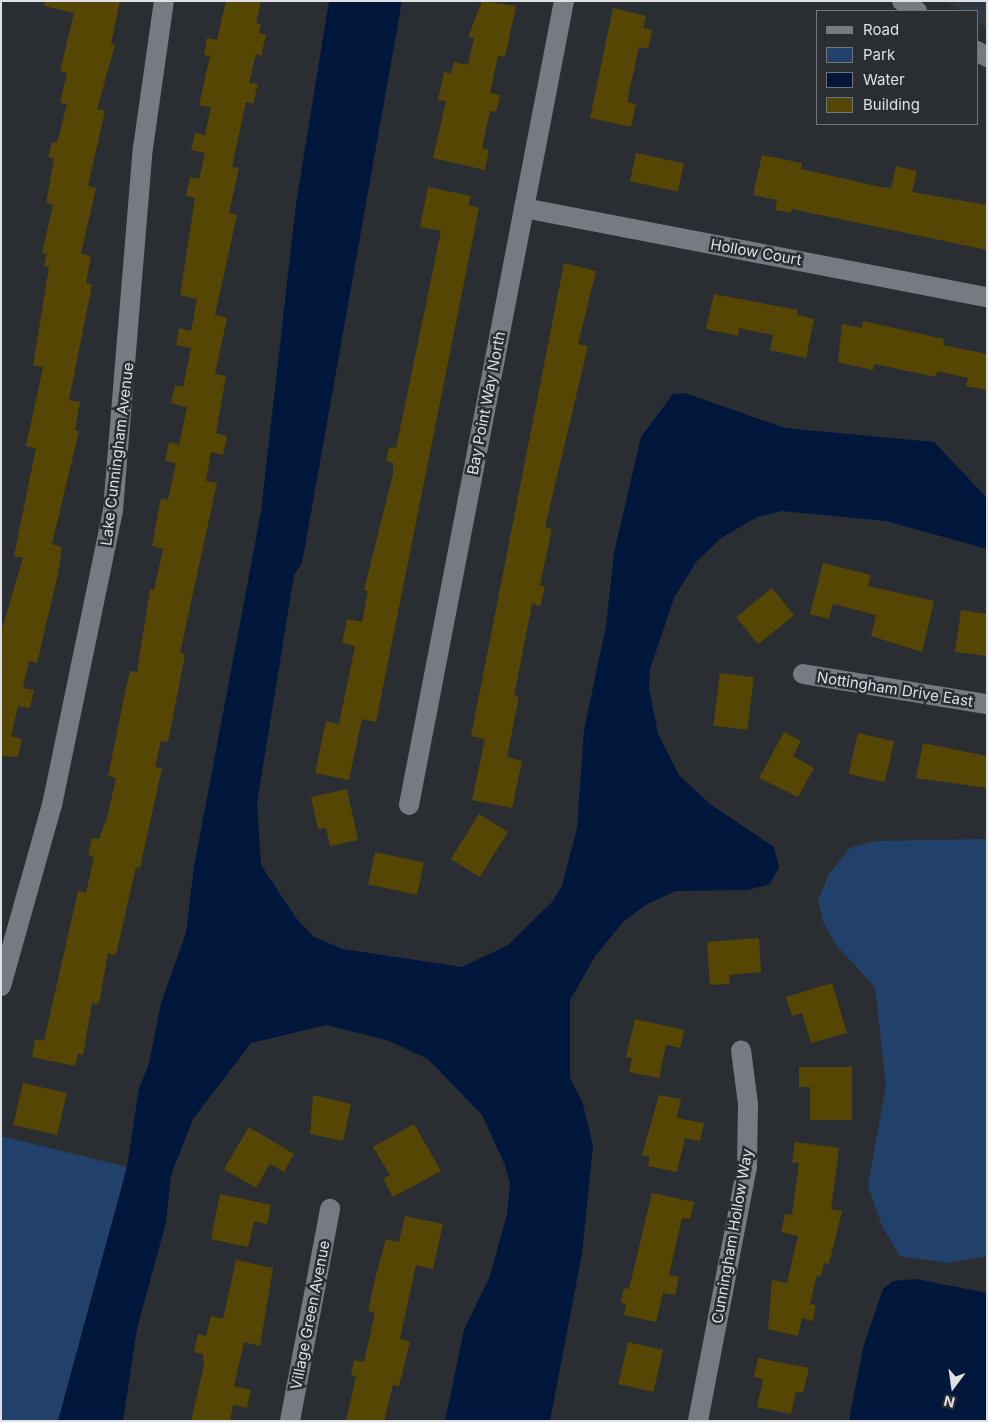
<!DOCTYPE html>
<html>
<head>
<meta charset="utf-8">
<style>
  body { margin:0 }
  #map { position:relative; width:988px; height:1422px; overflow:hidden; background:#2a2d32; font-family:Inter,sans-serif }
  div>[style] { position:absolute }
  .built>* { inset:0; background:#2f3741 }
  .green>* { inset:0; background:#22416a }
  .water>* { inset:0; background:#00173c }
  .building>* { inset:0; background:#564603; transform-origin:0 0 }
  .street>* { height:20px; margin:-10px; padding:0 10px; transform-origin:10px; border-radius:10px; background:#767b81 }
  span { translate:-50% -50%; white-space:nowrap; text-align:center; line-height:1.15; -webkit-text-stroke:5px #2a2d32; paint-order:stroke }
  .street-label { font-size:15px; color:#dee0e3 }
  .frame { position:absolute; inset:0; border:2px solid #dee0e3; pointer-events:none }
  .legend { position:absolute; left:816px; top:10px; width:162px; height:115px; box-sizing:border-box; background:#2a2d32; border:1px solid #727579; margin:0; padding:6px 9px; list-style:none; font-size:15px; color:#dee0e3 }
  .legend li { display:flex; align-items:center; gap:10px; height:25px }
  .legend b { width:25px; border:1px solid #727579 }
  .north { position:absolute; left:928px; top:1362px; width:50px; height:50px; -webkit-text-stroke:4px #2a2d32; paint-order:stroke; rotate:194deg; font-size:14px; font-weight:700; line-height:20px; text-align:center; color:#dee0e3 }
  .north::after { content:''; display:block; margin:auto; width:18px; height:22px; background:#dee0e3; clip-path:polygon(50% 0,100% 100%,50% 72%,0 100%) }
</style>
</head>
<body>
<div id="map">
  <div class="built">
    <div style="clip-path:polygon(945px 1px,987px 1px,987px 29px,977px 22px,977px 11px,961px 11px)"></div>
  </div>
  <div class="green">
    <div style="clip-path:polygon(987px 839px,987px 1256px,948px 1263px,900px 1256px,882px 1226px,868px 1186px,886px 1085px,875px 987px,837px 946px,823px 922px,818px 900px,829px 874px,850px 848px,876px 841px)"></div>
    <div style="clip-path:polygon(1px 1136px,127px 1167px,58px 1421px,1px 1421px)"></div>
  </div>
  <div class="water">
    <div style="clip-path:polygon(329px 1px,402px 1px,302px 563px,294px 575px,257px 803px,261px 865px,296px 918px,314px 937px,343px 949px,462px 967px,508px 945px,552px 902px,562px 886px,577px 828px,584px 730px,606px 626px,614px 553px,641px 437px,673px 394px,685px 393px,785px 428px,934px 442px,987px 498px,987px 549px,886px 521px,782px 511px,757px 517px,721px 538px,696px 562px,674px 598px,650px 669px,649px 688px,658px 734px,679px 775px,710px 804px,774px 847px,779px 867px,770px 884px,748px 890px,676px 891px,647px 904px,624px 921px,596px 955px,570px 1000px,570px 1078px,583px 1104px,593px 1146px,582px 1253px,550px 1421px,445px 1421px,464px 1330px,490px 1276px,507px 1214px,510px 1183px,505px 1165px,482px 1115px,428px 1059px,387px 1040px,326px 1025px,251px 1043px,193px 1119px,171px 1175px,166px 1222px,137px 1329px,123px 1421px,58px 1421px,127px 1167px,139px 1088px,149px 1064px,161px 1003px,186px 933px,194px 867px,261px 512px,296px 204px)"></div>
    <div style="clip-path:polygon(916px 1279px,987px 1293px,987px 1421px,849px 1421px,863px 1348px,883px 1289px,893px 1281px)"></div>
  </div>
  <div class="building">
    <div style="clip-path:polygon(45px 1px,120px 1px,111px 44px,115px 45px,97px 109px,105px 111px,88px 186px,96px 188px,81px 254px,91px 256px,86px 283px,92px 285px,69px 400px,80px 402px,75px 430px,79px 431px,52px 544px,62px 547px,58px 574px,37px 663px,29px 661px,23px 688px,34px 690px,30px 708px,18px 706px,11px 736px,22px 739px,18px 757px,1px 756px,1px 632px,23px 558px,14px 556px,36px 448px,26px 446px,43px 367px,33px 365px,49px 267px,44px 266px,47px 254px,42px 253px,53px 205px,46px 203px,54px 159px,48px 157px,52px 142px,57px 143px,67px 104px,60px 103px,67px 73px,60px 71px,74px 13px,44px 6px)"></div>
    <div style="clip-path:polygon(226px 1px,261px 1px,256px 23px,261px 24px,259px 33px,266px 35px,261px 56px,256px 54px,249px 83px,258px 84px,253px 104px,246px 102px,232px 167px,239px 168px,229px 213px,237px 215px,215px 315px,227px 318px,215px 374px,226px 376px,216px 433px,227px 436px,223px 455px,211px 452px,206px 481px,217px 483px,180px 653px,185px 655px,168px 742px,161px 741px,155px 767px,162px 768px,140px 868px,136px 867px,116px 955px,108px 953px,99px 1004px,92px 1003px,83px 1055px,78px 1054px,75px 1066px,32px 1057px,35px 1039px,44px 1041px,78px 891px,86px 893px,94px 857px,88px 855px,92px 838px,99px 839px,108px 814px,116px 778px,108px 776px,126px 688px,130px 671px,137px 672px,150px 589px,154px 590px,163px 549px,152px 546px,161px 498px,168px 500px,176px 463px,165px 461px,169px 442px,179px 445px,187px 407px,171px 403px,175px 385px,183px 387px,191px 348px,176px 345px,179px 328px,191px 331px,197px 299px,180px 295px,195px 198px,186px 196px,190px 177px,199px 179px,205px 153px,191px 150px,195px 133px,205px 135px,211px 107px,199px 105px,210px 56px,204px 55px,207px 38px,217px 40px)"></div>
    <div style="clip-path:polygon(482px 1px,516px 6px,505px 57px,498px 56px,490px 93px,500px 95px,496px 112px,490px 111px,482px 148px,489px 150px,485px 170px,433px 158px,446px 101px,438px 100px,444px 72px,451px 74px,454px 62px,468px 65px,474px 38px,468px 37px)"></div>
    <div style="clip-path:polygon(613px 8px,646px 16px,643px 28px,652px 30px,648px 49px,639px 47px,627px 102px,636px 104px,631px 127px,590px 118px)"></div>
    <div style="left:636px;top:153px;width:49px;height:29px;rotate:12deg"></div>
    <div style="clip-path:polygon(762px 155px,802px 163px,801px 169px,880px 187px,891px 188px,896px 166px,917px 171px,912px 192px,987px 205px,987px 250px,792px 209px,791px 213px,775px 210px,777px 200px,753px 195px)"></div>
    <div style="clip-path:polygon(428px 187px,471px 196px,468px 205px,479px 208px,376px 722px,362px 719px,349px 780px,315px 773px,326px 721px,339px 724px,355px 646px,342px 643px,347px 619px,362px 622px,368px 591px,364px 590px,393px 474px,393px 463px,386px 461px,389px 447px,396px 448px,441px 231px,420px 227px)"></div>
    <div style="clip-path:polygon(564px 263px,596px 271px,578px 344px,588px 346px,545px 527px,552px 529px,540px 585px,545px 587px,540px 606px,532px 604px,514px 696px,519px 697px,507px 757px,522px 761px,512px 808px,472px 800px,485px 739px,471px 736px)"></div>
    <div style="clip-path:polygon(714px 294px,798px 310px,797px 315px,814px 319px,806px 358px,770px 350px,773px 335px,739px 328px,738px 336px,706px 329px)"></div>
    <div style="clip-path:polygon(863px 321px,944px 339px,943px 345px,987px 354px,987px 390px,966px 386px,968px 378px,937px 371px,936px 377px,874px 364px,873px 370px,838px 362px,842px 324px,862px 328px)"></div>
    <div style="clip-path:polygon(823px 563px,871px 575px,868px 586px,934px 601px,922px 652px,871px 636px,876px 615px,833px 604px,829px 619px,810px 614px)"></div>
    <div style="left:772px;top:588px;width:35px;height:46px;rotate:51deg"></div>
    <div style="clip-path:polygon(961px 610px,987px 614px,987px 656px,955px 652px)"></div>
    <div style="left:720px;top:673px;width:34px;height:53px;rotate:7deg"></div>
    <div style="clip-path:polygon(784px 732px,801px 741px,793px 756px,814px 768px,798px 797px,759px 778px)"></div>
    <div style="left:858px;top:733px;width:37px;height:42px;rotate:13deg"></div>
    <div style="clip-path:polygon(923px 743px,987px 756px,987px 788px,916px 778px)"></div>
    <div style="clip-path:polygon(347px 789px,358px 840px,330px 846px,326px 828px,318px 829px,311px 797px)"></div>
    <div style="left:479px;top:814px;width:34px;height:53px;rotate:32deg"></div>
    <div style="left:375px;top:852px;width:50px;height:33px;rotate:12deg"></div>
    <div style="clip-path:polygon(759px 938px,761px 972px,729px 975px,730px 984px,710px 985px,707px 942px)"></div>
    <div style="clip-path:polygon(832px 983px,847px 1033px,811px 1043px,802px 1013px,792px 1016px,786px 997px)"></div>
    <div style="clip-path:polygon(635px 1019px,684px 1030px,680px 1048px,666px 1045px,659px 1078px,629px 1072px,632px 1058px,626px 1057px)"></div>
    <div style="clip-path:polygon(799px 1067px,852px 1067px,852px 1120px,810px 1120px,810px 1087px,799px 1087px)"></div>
    <div style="left:23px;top:1083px;width:45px;height:43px;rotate:13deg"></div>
    <div style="clip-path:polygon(313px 1095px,351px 1104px,343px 1141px,310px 1134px)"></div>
    <div style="clip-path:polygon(659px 1095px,681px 1099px,677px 1118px,704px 1123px,700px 1141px,685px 1138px,677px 1172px,648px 1166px,650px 1157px,642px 1155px)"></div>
    <div style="clip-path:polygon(414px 1124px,441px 1171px,393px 1197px,383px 1179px,390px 1175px,373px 1147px)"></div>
    <div style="clip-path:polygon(249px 1127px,294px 1154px,284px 1172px,270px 1164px,256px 1188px,224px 1169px)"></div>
    <div style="clip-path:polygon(795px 1142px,839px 1148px,831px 1209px,842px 1211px,829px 1264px,824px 1263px,821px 1276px,817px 1275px,810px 1304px,816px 1305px,813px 1321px,802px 1318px,798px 1336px,768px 1329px,772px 1280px,787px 1283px,798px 1236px,781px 1232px,785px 1214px,792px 1215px,799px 1163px,792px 1162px)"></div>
    <div style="clip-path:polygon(652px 1193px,694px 1202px,690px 1219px,682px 1218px,669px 1275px,679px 1277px,675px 1295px,663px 1293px,656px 1322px,624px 1315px,626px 1304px,621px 1302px,624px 1288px,629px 1289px)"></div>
    <div style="clip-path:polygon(220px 1194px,271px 1205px,267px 1224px,254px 1221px,248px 1247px,211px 1239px)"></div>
    <div style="clip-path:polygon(405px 1216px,443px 1224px,433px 1269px,416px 1265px,400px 1339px,410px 1342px,399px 1386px,393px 1385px,384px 1421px,346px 1421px,356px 1376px,351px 1375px,354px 1360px,364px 1362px,375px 1313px,368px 1311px,375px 1279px,386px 1239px,399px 1242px)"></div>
    <div style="clip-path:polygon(236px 1260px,273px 1268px,260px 1346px,244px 1342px,234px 1386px,251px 1390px,247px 1408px,233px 1405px,230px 1421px,191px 1421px,204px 1365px,203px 1354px,194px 1352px,198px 1334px,206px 1336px,211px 1316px,223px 1319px)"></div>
    <div style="left:628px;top:1342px;width:36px;height:43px;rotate:13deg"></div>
    <div style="clip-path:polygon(758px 1358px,809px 1368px,803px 1393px,796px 1392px,791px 1414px,757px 1407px,763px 1379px,754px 1377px)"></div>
  </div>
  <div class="street">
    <div style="left:902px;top:1px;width:18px;rotate:34deg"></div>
    <div style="left:977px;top:51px;width:12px;rotate:31deg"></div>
    <div style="left:524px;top:208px;width:471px;rotate:10.9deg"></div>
    <div style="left:803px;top:674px;width:186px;rotate:9.3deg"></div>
    <div style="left:409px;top:805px;width:819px;rotate:-79.09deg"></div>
    <div style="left:1px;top:986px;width:188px;rotate:-74.3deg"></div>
    <div style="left:52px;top:805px;width:301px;rotate:-78.3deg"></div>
    <div style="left:113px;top:510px;width:363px;rotate:-85.3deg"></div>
    <div style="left:143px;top:148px;width:148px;rotate:-81.9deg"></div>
    <div style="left:290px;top:1421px;width:216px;rotate:-79.3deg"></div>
    <div style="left:698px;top:1421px;width:259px;rotate:-79.1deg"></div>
    <div style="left:747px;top:1167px;width:63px;rotate:-89.1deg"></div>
    <div style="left:748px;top:1104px;width:54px;rotate:-97.4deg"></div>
  </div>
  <div class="street-label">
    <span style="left:756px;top:252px;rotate:10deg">Hollow Court</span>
    <span style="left:486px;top:403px;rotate:-79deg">Bay Point Way North</span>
    <span style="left:117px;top:454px;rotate:-83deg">Lake Cunningham Avenue</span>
    <span style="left:895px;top:689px;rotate:9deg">Nottingham Drive East</span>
    <span style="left:732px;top:1236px;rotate:-80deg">Cunningham Hollow Way</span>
    <span style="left:310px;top:1315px;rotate:-79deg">Village Green Avenue</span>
  </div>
  <div class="frame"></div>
  <ul class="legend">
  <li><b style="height:6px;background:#767b81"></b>Road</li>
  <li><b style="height:14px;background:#22416a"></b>Park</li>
  <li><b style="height:14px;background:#00173c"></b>Water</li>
  <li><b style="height:14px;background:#564603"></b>Building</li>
  </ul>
  <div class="north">N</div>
</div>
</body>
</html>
